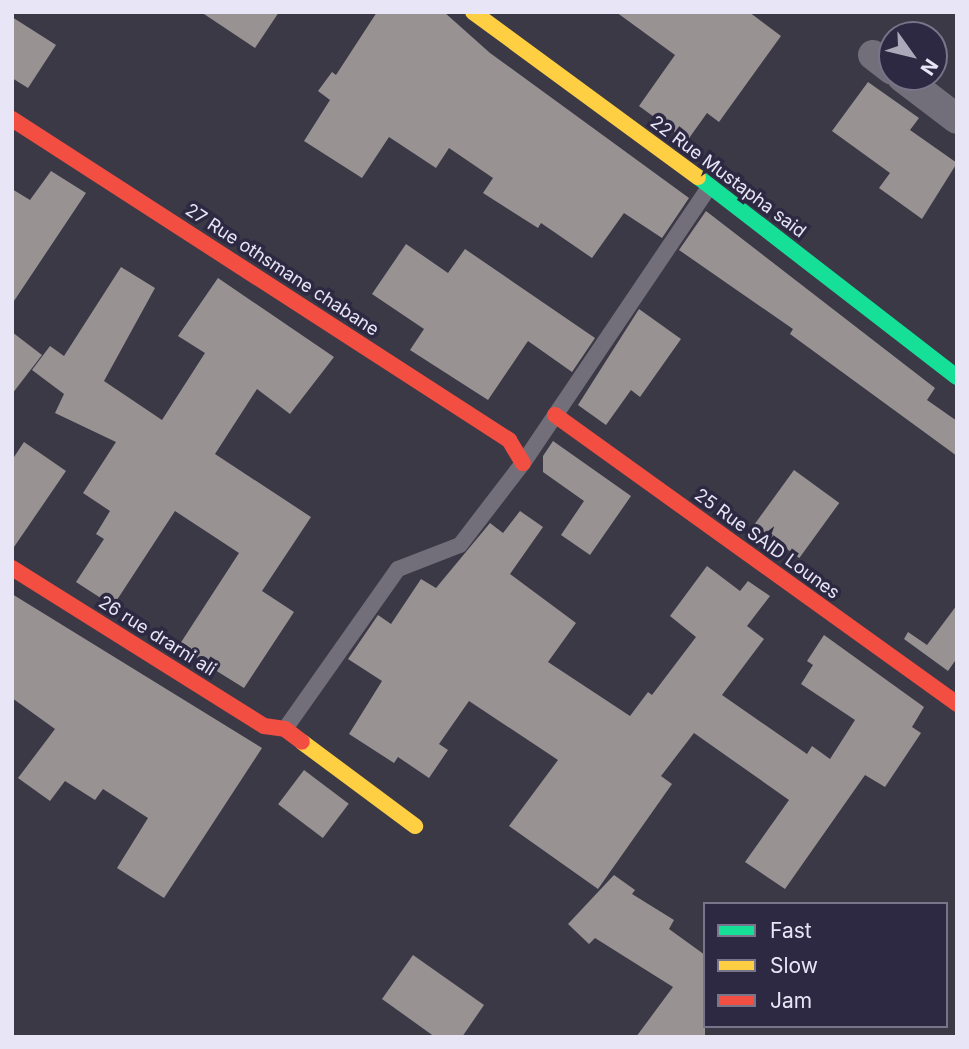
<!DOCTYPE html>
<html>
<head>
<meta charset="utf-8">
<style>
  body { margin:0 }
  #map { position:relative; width:969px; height:1049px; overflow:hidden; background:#3c3947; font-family:Inter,sans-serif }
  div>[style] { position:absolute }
  .building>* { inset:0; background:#999293; transform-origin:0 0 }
  .lane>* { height:16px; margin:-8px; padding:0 8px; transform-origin:8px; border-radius:8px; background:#726f7a }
  .street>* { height:30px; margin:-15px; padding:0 15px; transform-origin:15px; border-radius:15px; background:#726f7a }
  .fast>* { height:16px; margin:-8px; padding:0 8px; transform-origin:8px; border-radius:8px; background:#16e098 }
  .slow>* { height:16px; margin:-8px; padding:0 8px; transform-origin:8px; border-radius:8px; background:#ffcf43 }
  .jam>* { height:16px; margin:-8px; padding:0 8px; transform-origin:8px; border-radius:8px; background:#f24e42 }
  span { translate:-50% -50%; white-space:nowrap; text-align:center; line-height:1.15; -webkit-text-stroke:7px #2e2942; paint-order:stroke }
  .street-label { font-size:18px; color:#e7e5f6 }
  .frame { position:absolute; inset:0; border:14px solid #e7e5f6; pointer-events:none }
  .legend { position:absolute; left:703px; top:902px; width:245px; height:126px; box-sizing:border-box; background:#2e2942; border:2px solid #78748a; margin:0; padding:9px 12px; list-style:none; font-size:21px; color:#e7e5f6 }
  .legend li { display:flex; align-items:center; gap:14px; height:35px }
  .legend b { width:35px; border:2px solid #78748a }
  .north { position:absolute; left:878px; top:21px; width:70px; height:70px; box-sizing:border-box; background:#2e2942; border:2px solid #78748a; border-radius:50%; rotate:124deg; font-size:19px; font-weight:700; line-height:28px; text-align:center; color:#e7e5f6 }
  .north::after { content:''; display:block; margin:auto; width:24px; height:32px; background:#aba9b9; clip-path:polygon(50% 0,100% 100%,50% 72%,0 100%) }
</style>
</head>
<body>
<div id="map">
  <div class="building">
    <div style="clip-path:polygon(201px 12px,279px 12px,255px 48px)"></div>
    <div style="clip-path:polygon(377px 12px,444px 12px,490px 53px,689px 198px,662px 238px,624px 213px,592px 258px,541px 223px,538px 228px,483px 193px,493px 178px,449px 148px,436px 168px,389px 137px,362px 178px,304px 141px,330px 100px,318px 91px,332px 72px,336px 75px)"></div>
    <div style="clip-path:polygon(616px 12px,749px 12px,781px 36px,719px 122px,707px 113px,687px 141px,639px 106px,675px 55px)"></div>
    <div style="clip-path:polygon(12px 17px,56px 45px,28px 88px,12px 78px)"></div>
    <div style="clip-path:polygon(868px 82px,919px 118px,910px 130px,957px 163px,922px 219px,879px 188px,890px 173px,832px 131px)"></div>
    <div style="clip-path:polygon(51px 171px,86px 193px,12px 304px,12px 189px,30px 200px)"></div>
    <div style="clip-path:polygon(706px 211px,935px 388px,927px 400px,957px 421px,957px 456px,790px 334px,793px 329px,679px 250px)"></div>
    <div style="clip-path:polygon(406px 244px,448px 273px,465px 249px,595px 338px,572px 372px,528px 341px,488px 400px,410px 350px,424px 329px,372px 294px)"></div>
    <div style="clip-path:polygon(121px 267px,155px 288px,104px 381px,162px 420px,205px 353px,178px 336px,218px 278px,334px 357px,290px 414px,257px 389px,215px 454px,311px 517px,262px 591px,294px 612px,244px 688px,178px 647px,239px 553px,175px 511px,113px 606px,76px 582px,104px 539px,96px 534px,110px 511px,83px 493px,116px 442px,55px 413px,64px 394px,32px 370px,50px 346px,64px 356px)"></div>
    <div style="clip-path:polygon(639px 309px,681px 339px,640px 397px,631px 390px,606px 425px,578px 405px)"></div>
    <div style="clip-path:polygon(12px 332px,42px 355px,12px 394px)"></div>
    <div style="clip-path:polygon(553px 441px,631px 496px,590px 555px,561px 535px,584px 501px,543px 472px,543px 456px)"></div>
    <div style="clip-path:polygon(24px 442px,66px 471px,14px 547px,12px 460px)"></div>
    <div style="left:794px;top:470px;width:56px;height:68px;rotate:36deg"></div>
    <div style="clip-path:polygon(520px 511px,543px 527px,510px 574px,576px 623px,548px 662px,630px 716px,648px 692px,652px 695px,696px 637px,670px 616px,707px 566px,740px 591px,748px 581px,770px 596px,747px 626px,764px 639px,722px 695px,807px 754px,812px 746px,830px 759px,855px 720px,801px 684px,813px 665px,807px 661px,824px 635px,924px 707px,912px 727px,921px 733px,885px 787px,865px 775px,785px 889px,745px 862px,789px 800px,694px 733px,661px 776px,672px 784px,598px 889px,509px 826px,558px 760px,469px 701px,439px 744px,448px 750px,429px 778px,398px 757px,394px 763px,349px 734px,382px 681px,348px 659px,378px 615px,391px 624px,421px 579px,436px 588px,490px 523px,503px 533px)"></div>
    <div style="clip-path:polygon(12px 594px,262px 748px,164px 898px,117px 868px,148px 818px,103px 789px,95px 800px,65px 781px,50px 801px,18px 778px,55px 729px,12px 698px)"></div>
    <div style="clip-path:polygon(957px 605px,957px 658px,948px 671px,904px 639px,908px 632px,927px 645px)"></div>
    <div style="left:304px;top:770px;width:56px;height:43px;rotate:37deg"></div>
    <div style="clip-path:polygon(614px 875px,635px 890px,632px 894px,674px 920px,669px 929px,705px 955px,705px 1037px,636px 1037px,673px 987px,595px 938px,589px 944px,568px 924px)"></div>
    <div style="clip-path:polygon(413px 955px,484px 1005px,462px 1037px,435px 1037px,382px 999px)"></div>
  </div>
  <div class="lane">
    <div style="left:285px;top:729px;width:196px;rotate:-54.8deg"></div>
    <div style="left:398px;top:569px;width:66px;rotate:-21.2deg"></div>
    <div style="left:460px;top:545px;width:103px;rotate:-52.5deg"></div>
    <div style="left:523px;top:463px;width:334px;rotate:-56deg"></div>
  </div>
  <div class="street">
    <div style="left:873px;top:55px;width:24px;rotate:38deg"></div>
    <div style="left:902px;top:77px;width:69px;rotate:37.4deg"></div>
  </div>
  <div class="fast">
    <div style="left:698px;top:177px;width:327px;rotate:37.7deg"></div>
  </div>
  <div class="slow">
    <div style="left:473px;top:12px;width:279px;rotate:36.3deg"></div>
    <div style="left:302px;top:742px;width:141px;rotate:36.6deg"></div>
  </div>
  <div class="jam">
    <div style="left:12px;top:119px;width:592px;rotate:32.86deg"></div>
    <div style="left:509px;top:440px;width:27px;rotate:59deg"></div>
    <div style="left:555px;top:415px;width:495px;rotate:35.7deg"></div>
    <div style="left:12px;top:568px;width:297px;rotate:32.1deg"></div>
    <div style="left:264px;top:726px;width:21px;rotate:8deg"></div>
    <div style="left:285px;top:729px;width:21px;rotate:37deg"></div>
  </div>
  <div class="street-label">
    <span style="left:728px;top:177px;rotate:37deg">22 Rue Mustapha said</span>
    <span style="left:282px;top:270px;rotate:33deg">27 Rue othsmane chabane</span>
    <span style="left:767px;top:544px;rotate:36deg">25 Rue SAID Lounes</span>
    <span style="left:157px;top:636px;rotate:32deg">26 rue drarni ali</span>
  </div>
  <div class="frame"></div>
  <ul class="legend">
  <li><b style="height:9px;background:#16e098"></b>Fast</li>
  <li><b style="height:9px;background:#ffcf43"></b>Slow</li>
  <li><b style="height:9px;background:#f24e42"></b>Jam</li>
  </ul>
  <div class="north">N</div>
</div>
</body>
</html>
